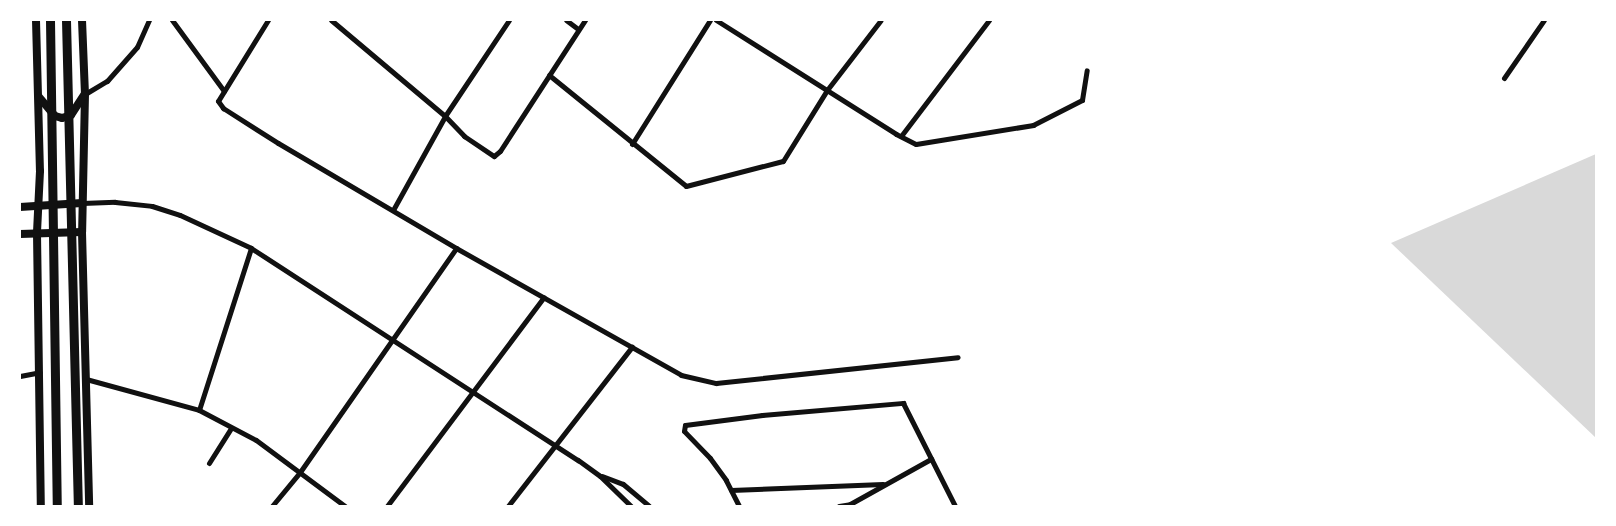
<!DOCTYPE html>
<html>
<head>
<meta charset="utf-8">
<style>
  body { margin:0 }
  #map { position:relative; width:1616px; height:526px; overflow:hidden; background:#fff; font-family:Ubuntu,sans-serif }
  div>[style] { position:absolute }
  .water>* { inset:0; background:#d9d9d9 }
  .minor>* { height:5px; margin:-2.5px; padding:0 2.5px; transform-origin:2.5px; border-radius:2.5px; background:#111 }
  .secondary>* { height:8px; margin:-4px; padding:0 4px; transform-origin:4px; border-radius:4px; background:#111 }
  .primary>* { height:8px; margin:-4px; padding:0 4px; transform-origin:4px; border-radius:4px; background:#111 }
  .trunk>* { height:9px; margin:-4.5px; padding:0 4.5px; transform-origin:4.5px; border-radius:4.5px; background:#111 }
  span { translate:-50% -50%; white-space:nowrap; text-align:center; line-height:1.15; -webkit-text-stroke:4.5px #fff; paint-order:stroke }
  .frame { position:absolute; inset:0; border:21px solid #fff; pointer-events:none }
</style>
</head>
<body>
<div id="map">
  <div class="water">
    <div style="clip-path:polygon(1596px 154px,1596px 438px,1391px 243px)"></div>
  </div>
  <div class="minor">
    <div style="left:172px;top:20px;width:88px;rotate:53.8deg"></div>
    <div style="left:268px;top:20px;width:95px;rotate:121.7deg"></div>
    <div style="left:218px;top:101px;width:9px;rotate:54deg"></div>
    <div style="left:223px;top:108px;width:65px;rotate:32.5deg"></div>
    <div style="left:278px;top:143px;width:207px;rotate:30.5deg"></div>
    <div style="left:456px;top:248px;width:258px;rotate:29.4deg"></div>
    <div style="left:681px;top:375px;width:36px;rotate:13deg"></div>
    <div style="left:716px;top:383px;width:243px;rotate:-6.1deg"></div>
    <div style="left:331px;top:20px;width:149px;rotate:40.1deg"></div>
    <div style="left:445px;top:116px;width:28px;rotate:46deg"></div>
    <div style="left:464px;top:136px;width:36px;rotate:34deg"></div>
    <div style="left:494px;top:156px;width:8px;rotate:-40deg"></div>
    <div style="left:500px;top:151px;width:156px;rotate:-57deg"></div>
    <div style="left:566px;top:20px;width:15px;rotate:37deg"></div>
    <div style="left:716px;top:20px;width:213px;rotate:32.3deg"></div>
    <div style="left:896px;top:134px;width:22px;rotate:27deg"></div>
    <div style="left:916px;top:144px;width:119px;rotate:-9.2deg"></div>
    <div style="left:1033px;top:125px;width:55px;rotate:-27deg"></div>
    <div style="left:1082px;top:100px;width:30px;rotate:-81deg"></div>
    <div style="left:549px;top:75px;width:176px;rotate:39deg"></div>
    <div style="left:686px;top:186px;width:100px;rotate:-14.5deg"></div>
    <div style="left:783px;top:161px;width:84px;rotate:-58.2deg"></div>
    <div style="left:827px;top:90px;width:88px;rotate:-52.4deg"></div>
    <div style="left:1504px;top:78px;width:70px;rotate:-55.4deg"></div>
    <div style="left:85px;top:94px;width:26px;rotate:-31deg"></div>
    <div style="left:107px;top:81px;width:45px;rotate:-48.6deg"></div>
    <div style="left:137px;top:47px;width:30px;rotate:-66deg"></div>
    <div style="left:901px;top:136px;width:146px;rotate:-52.8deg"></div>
    <div style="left:632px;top:144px;width:146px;rotate:-57.8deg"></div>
    <div style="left:82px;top:203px;width:33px;rotate:-2deg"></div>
    <div style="left:115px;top:202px;width:37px;rotate:6deg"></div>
    <div style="left:152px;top:206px;width:29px;rotate:18deg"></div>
    <div style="left:180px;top:215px;width:78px;rotate:24.9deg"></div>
    <div style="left:251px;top:248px;width:390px;rotate:33deg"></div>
    <div style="left:578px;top:460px;width:27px;rotate:36deg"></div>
    <div style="left:600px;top:476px;width:43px;rotate:44.1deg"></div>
    <div style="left:393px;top:210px;width:107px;rotate:-61deg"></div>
    <div style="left:445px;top:116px;width:115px;rotate:-56.3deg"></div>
    <div style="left:20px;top:376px;width:20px;rotate:-11deg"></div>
    <div style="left:86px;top:379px;width:117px;rotate:15.3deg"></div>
    <div style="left:199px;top:410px;width:64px;rotate:27.8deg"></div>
    <div style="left:256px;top:440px;width:111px;rotate:36.6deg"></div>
    <div style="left:199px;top:410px;width:170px;rotate:-72.2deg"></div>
    <div style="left:209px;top:463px;width:41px;rotate:-57.8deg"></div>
    <div style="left:602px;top:476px;width:22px;rotate:21deg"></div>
    <div style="left:623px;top:484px;width:34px;rotate:40deg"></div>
    <div style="left:731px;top:490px;width:152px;rotate:-2.3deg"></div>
    <div style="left:272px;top:506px;width:44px;rotate:-50.5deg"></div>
    <div style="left:300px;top:472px;width:273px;rotate:-55.1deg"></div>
    <div style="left:387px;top:506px;width:261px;rotate:-53.1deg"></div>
    <div style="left:508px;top:506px;width:202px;rotate:-52.1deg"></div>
    <div style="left:739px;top:506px;width:29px;rotate:-117deg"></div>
    <div style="left:726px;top:480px;width:27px;rotate:-126deg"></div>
    <div style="left:710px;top:458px;width:37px;rotate:-134deg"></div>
    <div style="left:684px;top:431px;width:6px;rotate:-81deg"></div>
    <div style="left:685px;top:425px;width:78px;rotate:-7.4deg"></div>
    <div style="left:762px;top:415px;width:142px;rotate:-4.9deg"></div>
    <div style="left:903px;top:403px;width:115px;rotate:63.2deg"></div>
    <div style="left:839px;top:506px;width:11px;rotate:-10deg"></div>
    <div style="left:850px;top:504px;width:93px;rotate:-29.1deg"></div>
  </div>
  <div class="secondary">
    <div style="left:36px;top:20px;width:151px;rotate:88.5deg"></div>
    <div style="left:40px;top:171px;width:62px;rotate:92.8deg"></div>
    <div style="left:37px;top:233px;width:273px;rotate:89.2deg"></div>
    <div style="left:82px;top:20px;width:74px;rotate:87.7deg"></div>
    <div style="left:85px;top:94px;width:138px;rotate:91.2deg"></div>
    <div style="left:82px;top:232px;width:274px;rotate:88.5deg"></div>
    <div style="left:39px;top:97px;width:25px;rotate:50deg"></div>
    <div style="left:55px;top:116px;width:7px;rotate:16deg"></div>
    <div style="left:62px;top:118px;width:9px;rotate:-18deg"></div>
    <div style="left:71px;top:115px;width:24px;rotate:-57deg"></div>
  </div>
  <div class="primary">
    <div style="left:20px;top:207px;width:62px;rotate:-3.7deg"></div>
    <div style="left:20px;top:234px;width:62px;rotate:-1.8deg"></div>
  </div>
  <div class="trunk">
    <div style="left:50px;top:20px;width:486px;rotate:89.2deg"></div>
    <div style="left:66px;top:20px;width:486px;rotate:88.6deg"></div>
  </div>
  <div class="frame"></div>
</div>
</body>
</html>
